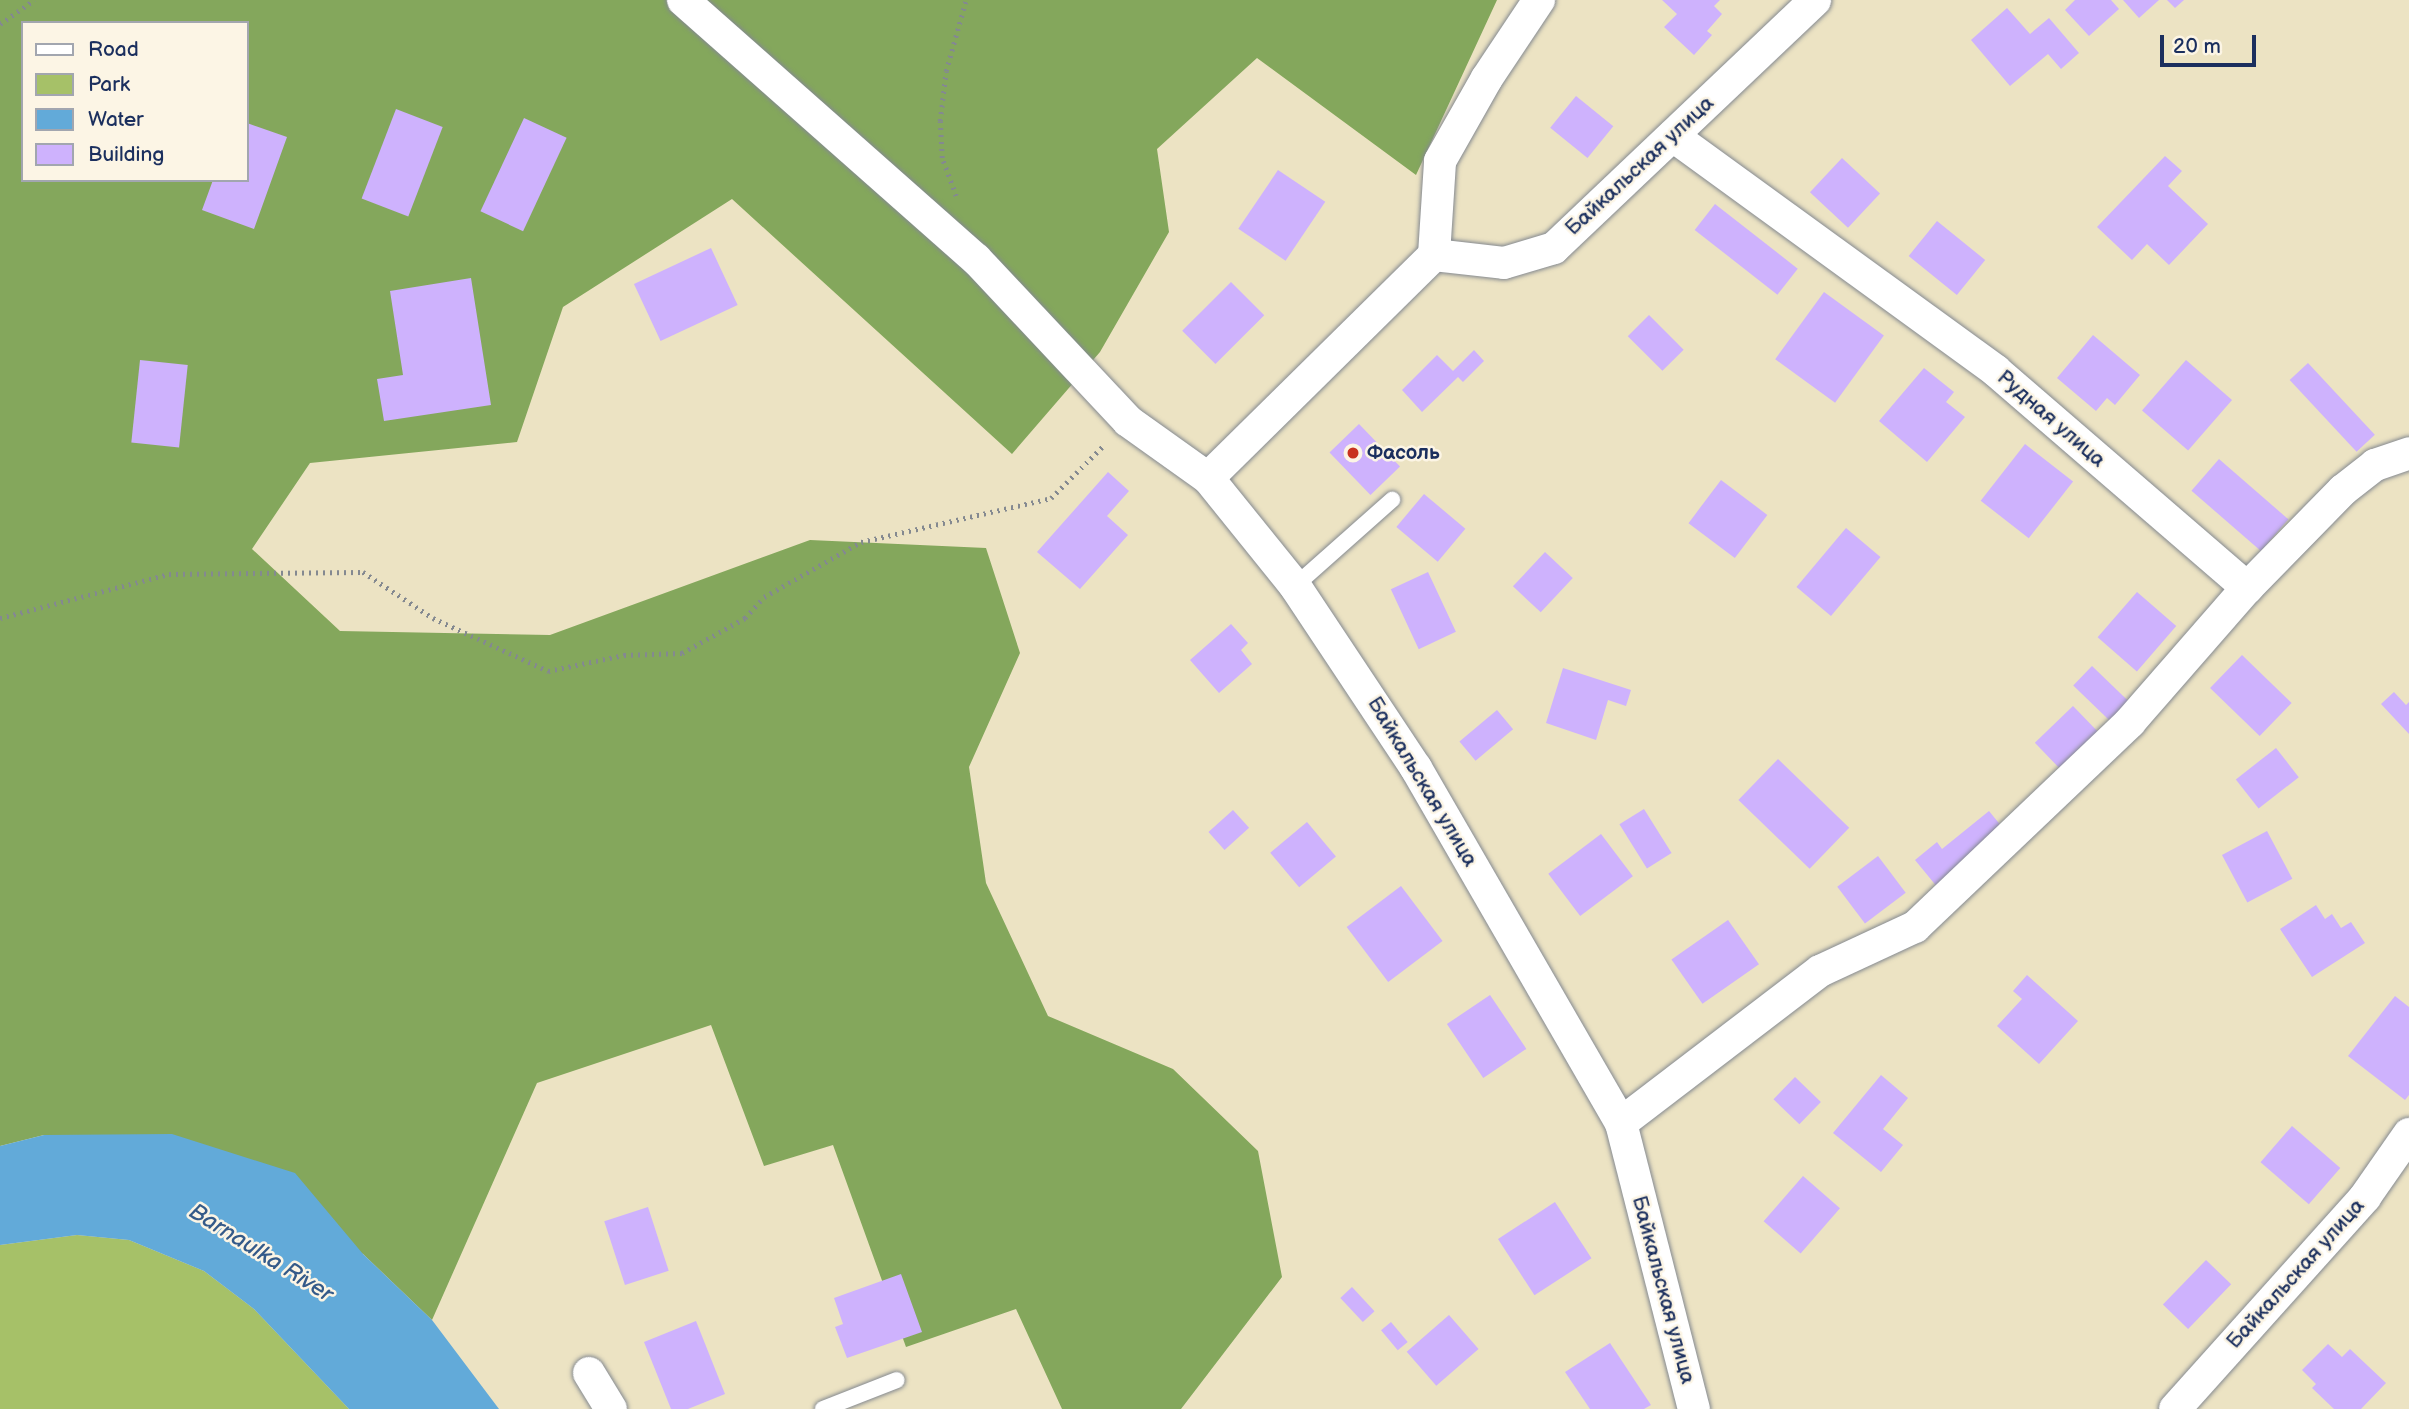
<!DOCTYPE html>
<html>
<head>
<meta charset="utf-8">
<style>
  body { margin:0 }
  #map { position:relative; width:2409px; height:1409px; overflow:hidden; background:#ece3c3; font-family:"Balsamiq Sans",sans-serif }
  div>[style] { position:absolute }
  .green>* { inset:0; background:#a6c168 }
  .forest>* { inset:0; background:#84a75c }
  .water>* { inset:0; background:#62aad9 }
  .building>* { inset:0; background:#ceb2fd; transform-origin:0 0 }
  .path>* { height:4.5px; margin-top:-2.25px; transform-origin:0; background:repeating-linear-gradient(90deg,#848990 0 2px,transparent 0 7px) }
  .roads { filter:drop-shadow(0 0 2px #848990) drop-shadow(0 0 2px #848990) }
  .lane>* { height:16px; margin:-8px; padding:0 8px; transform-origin:8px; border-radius:8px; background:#fff }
  .street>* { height:32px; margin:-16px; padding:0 16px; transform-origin:16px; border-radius:16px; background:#fff }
  .dots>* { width:19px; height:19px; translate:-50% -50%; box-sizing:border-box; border:4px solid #fcf5e5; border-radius:50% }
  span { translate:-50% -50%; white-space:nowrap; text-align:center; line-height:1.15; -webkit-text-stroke:5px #fcf5e5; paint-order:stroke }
  .street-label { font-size:21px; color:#1b2f5e }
  .poi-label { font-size:21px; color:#1b2f5e; font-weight:700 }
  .left { translate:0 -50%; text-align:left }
  .water-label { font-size:23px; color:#345a89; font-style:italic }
  .legend { position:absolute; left:21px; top:21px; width:228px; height:161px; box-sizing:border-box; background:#fcf5e5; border:2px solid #a2a6af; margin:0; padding:9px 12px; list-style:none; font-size:21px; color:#1b2f5e }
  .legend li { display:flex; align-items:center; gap:14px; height:35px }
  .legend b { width:35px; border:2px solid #a2a6af }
  .scale { position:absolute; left:2160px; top:35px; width:96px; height:32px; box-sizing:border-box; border:4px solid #1b2f5e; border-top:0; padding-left:9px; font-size:21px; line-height:24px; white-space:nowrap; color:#1b2f5e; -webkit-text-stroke:5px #fcf5e5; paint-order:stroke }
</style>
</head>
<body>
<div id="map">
  <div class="green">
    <div style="clip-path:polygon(77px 1235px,129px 1240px,204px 1271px,254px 1309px,349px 1409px,0 1409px,0 1245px)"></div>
  </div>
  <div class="forest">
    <div style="clip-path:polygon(evenodd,0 0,1497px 0,1416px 175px,1257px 58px,1157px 149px,1169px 232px,1100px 352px,1012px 454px,732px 199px,563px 307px,517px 442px,310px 463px,252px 549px,340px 631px,550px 635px,810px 540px,986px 548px,1020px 653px,969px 767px,986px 883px,1048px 1016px,1173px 1069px,1258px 1151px,1282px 1277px,1181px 1409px,1062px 1409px,1016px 1309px,906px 1347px,833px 1145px,764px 1166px,711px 1025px,537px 1083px,432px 1320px,363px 1254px,44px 1135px,0 1146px,0 0,23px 23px,247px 23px,247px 180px,23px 180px,23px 23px)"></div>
  </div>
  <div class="water">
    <div style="clip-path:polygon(172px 1134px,295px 1173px,363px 1254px,432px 1320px,499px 1409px,349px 1409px,254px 1309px,204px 1271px,129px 1240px,77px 1235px,0 1245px,0 1146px,44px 1135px)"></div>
  </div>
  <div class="building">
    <div style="clip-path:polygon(1662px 0,1720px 0,1714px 6px,1722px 14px,1707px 31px,1712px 35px,1694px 55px,1664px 27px,1677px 14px)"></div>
    <div style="clip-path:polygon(2075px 0,2111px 0,2119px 9px,2089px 36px,2065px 10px)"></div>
    <div style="clip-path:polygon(2123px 0,2159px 0,2139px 18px)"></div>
    <div style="clip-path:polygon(2167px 0,2184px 0,2175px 8px)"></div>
    <div style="clip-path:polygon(2007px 8px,2030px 34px,2049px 18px,2079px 53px,2061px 69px,2048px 54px,2010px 86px,1971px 40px)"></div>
    <div style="left:1576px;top:96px;width:48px;height:41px;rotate:39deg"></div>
    <div style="left:396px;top:109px;width:50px;height:96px;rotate:21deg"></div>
    <div style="left:524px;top:118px;width:47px;height:103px;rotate:25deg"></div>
    <div style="clip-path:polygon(247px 123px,287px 137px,254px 229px,202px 210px,213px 180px,247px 180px)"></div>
    <div style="clip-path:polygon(2165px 156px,2182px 171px,2168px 186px,2208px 224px,2169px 265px,2147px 244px,2132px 260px,2097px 227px)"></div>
    <div style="left:1842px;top:158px;width:52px;height:47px;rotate:43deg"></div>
    <div style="left:1278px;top:170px;width:57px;height:71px;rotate:34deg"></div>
    <div style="left:1715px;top:204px;width:105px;height:33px;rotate:38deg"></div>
    <div style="left:1937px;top:221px;width:62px;height:45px;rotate:39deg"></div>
    <div style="left:711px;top:248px;width:63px;height:85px;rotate:65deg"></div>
    <div style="clip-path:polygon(471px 278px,491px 405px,384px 421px,377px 379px,403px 375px,390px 291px)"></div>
    <div style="left:1231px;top:282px;width:47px;height:69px;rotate:45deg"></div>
    <div style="left:1824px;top:292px;width:74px;height:83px;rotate:36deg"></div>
    <div style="left:1649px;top:315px;width:49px;height:30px;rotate:45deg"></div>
    <div style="clip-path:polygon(2093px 335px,2140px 375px,2115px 405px,2107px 398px,2096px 411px,2057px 378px)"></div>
    <div style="clip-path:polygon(1474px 350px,1484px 361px,1463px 382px,1458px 377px,1422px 412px,1402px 390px,1437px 355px,1453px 371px)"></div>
    <div style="left:140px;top:360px;width:48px;height:83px;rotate:6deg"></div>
    <div style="left:2186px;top:360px;width:61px;height:67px;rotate:41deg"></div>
    <div style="left:2308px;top:363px;width:98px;height:25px;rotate:47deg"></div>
    <div style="clip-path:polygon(1924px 368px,1954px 392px,1946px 402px,1965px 417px,1927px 462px,1879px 421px)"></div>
    <div style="left:1359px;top:424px;width:59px;height:41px;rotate:46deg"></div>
    <div style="left:2025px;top:444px;width:61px;height:72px;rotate:38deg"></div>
    <div style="left:2219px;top:459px;width:92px;height:42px;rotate:41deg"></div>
    <div style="clip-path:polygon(1108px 472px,1129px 491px,1107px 516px,1128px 535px,1080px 589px,1037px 552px)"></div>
    <div style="left:1721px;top:480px;width:58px;height:54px;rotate:37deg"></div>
    <div style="left:1424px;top:494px;width:54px;height:43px;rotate:40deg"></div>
    <div style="left:1846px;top:528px;width:45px;height:77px;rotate:40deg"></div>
    <div style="left:1545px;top:552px;width:38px;height:47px;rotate:43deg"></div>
    <div style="left:1428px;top:572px;width:66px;height:41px;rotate:65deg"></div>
    <div style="left:2137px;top:592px;width:52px;height:60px;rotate:41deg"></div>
    <div style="clip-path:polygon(1231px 624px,1248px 643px,1241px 650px,1252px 664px,1219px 693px,1190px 660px)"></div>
    <div style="left:2242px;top:655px;width:69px;height:46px;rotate:44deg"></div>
    <div style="left:2092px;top:666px;width:53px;height:27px;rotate:44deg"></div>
    <div style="clip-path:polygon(1563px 668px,1631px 690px,1626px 706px,1608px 700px,1596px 740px,1546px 723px)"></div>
    <div style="clip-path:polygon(2394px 692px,2406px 705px,2409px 702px,2409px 734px,2381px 704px)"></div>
    <div style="left:2073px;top:706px;width:39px;height:53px;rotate:46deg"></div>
    <div style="left:1497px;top:710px;width:25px;height:49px;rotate:50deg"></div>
    <div style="left:2276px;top:748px;width:37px;height:51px;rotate:52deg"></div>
    <div style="left:1778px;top:759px;width:99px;height:57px;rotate:44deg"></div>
    <div style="left:1644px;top:809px;width:52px;height:29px;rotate:58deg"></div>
    <div style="left:1233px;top:810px;width:24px;height:33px;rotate:48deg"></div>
    <div style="clip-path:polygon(1989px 811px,2007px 833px,1938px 888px,1915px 860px,1937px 842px,1942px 849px)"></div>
    <div style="left:1307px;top:822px;width:45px;height:48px;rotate:50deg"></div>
    <div style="left:2267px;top:831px;width:54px;height:51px;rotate:62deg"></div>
    <div style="left:1601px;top:834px;width:53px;height:66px;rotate:53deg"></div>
    <div style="left:1878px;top:856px;width:46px;height:51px;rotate:53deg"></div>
    <div style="left:1401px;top:886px;width:69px;height:68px;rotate:53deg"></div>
    <div style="clip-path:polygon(2316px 905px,2325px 919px,2332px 914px,2341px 928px,2351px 922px,2365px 943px,2312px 977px,2280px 929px)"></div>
    <div style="left:1728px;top:920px;width:54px;height:69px;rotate:55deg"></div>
    <div style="clip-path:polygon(2027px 975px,2078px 1021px,2039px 1064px,1997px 1026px,2022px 999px,2013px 991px)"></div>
    <div style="left:1490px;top:995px;width:65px;height:52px;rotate:56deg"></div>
    <div style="clip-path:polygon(2395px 996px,2409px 1007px,2409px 1095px,2405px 1100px,2348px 1056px)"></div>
    <div style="clip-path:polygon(1881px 1075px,1908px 1098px,1883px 1129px,1903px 1145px,1881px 1172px,1833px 1133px)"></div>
    <div style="left:1795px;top:1077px;width:36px;height:31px;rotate:44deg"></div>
    <div style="left:2292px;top:1126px;width:64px;height:48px;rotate:41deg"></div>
    <div style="left:1803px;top:1176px;width:49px;height:60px;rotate:41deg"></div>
    <div style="left:1555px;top:1202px;width:67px;height:68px;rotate:57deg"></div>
    <div style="left:648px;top:1207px;width:67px;height:46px;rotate:72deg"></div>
    <div style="left:2206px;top:1260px;width:35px;height:62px;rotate:44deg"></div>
    <div style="clip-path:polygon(901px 1274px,922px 1332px,847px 1358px,835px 1327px,843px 1324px,834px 1298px)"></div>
    <div style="left:1352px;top:1287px;width:33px;height:16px;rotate:47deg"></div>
    <div style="left:1449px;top:1315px;width:45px;height:56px;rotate:49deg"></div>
    <div style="clip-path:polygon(696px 1321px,725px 1394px,688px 1409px,671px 1409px,644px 1342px)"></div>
    <div style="left:1391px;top:1322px;width:26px;height:13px;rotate:50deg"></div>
    <div style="clip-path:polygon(1610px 1343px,1651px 1405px,1644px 1409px,1590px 1409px,1565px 1372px)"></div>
    <div style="clip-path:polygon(2328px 1344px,2342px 1357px,2350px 1349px,2386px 1383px,2361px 1409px,2334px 1409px,2312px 1388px,2316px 1384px,2302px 1370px)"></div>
  </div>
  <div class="path">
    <div style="left:0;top:24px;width:42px;rotate:-35.2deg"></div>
    <div style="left:956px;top:196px;width:40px;rotate:-110.2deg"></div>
    <div style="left:942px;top:158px;width:37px;rotate:-93deg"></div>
    <div style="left:940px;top:121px;width:50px;rotate:-83.2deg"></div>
    <div style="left:946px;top:71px;width:74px;rotate:-74.3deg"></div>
    <div style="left:0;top:618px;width:175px;rotate:-14.6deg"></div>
    <div style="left:169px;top:574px;width:194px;rotate:-0.6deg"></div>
    <div style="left:363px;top:572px;width:84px;rotate:33.3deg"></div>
    <div style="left:433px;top:618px;width:127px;rotate:24.7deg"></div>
    <div style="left:548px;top:671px;width:78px;rotate:-11.9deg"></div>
    <div style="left:624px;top:655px;width:58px;rotate:-2deg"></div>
    <div style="left:682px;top:653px;width:72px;rotate:-29.1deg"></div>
    <div style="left:745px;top:618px;width:28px;rotate:-48deg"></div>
    <div style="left:764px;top:597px;width:112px;rotate:-29.6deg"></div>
    <div style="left:861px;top:542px;width:195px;rotate:-13deg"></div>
    <div style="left:1051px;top:498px;width:76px;rotate:-45deg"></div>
  </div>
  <div class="roads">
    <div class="lane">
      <div style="left:1295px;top:586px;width:130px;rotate:-41.6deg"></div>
      <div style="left:823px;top:1409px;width:79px;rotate:-21.4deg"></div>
    </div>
    <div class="street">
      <div style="left:683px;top:0;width:391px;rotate:41.5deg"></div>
      <div style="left:976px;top:259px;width:222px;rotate:46.8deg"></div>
      <div style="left:1128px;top:421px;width:98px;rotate:35.5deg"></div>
      <div style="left:1208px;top:478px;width:139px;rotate:51.1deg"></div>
      <div style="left:1295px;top:586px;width:219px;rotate:56.4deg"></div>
      <div style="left:1416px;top:768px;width:410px;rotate:60deg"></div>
      <div style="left:1621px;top:1123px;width:295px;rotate:75.7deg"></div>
      <div style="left:1673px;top:136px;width:399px;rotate:36deg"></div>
      <div style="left:1996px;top:371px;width:332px;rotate:40.8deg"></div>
      <div style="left:1434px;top:255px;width:70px;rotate:6.5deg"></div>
      <div style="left:1504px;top:263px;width:52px;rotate:-16.7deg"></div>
      <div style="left:1554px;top:248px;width:360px;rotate:-43.5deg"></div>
      <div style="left:1208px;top:478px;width:317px;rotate:-44.6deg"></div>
      <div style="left:1434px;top:255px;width:94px;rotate:-86.3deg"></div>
      <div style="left:1440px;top:161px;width:95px;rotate:-60.5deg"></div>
      <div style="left:1487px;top:78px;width:94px;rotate:-56.3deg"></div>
      <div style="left:1621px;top:1123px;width:250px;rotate:-37.4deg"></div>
      <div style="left:1820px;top:971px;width:105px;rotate:-24.9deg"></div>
      <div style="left:1915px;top:927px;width:297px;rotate:-43.6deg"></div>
      <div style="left:2130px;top:722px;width:178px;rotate:-48.9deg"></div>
      <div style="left:2247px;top:588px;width:137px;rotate:-45.6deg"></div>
      <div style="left:2343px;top:490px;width:41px;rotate:-38deg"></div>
      <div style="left:2375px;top:465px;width:36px;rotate:-19deg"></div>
      <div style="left:589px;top:1373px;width:42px;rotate:58.6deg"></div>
      <div style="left:2175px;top:1409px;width:285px;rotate:-48.1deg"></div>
      <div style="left:2365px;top:1197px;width:77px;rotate:-55.1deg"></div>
    </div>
  </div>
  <div class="dots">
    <div style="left:1353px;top:453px;background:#c8321e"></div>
  </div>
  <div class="street-label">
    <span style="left:1640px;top:166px;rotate:-43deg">Байкальская улица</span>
    <span style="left:2051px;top:419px;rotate:41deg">Рудная улица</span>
    <span style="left:1422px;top:782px;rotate:59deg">Байкальская улица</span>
    <span style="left:2296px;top:1274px;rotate:-48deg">Байкальская улица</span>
    <span style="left:1663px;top:1290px;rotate:75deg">Байкальская улица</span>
  </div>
  <div class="poi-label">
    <span class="left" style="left:1367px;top:453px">Фасоль</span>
  </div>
  <div class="water-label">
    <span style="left:261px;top:1253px;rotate:32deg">Barnaulka River</span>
  </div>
  <ul class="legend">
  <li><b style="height:9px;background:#fff"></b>Road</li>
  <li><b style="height:19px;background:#a6c168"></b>Park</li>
  <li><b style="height:19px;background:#62aad9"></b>Water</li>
  <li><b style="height:19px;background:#ceb2fd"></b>Building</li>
  </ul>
  <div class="scale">20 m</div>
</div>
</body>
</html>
